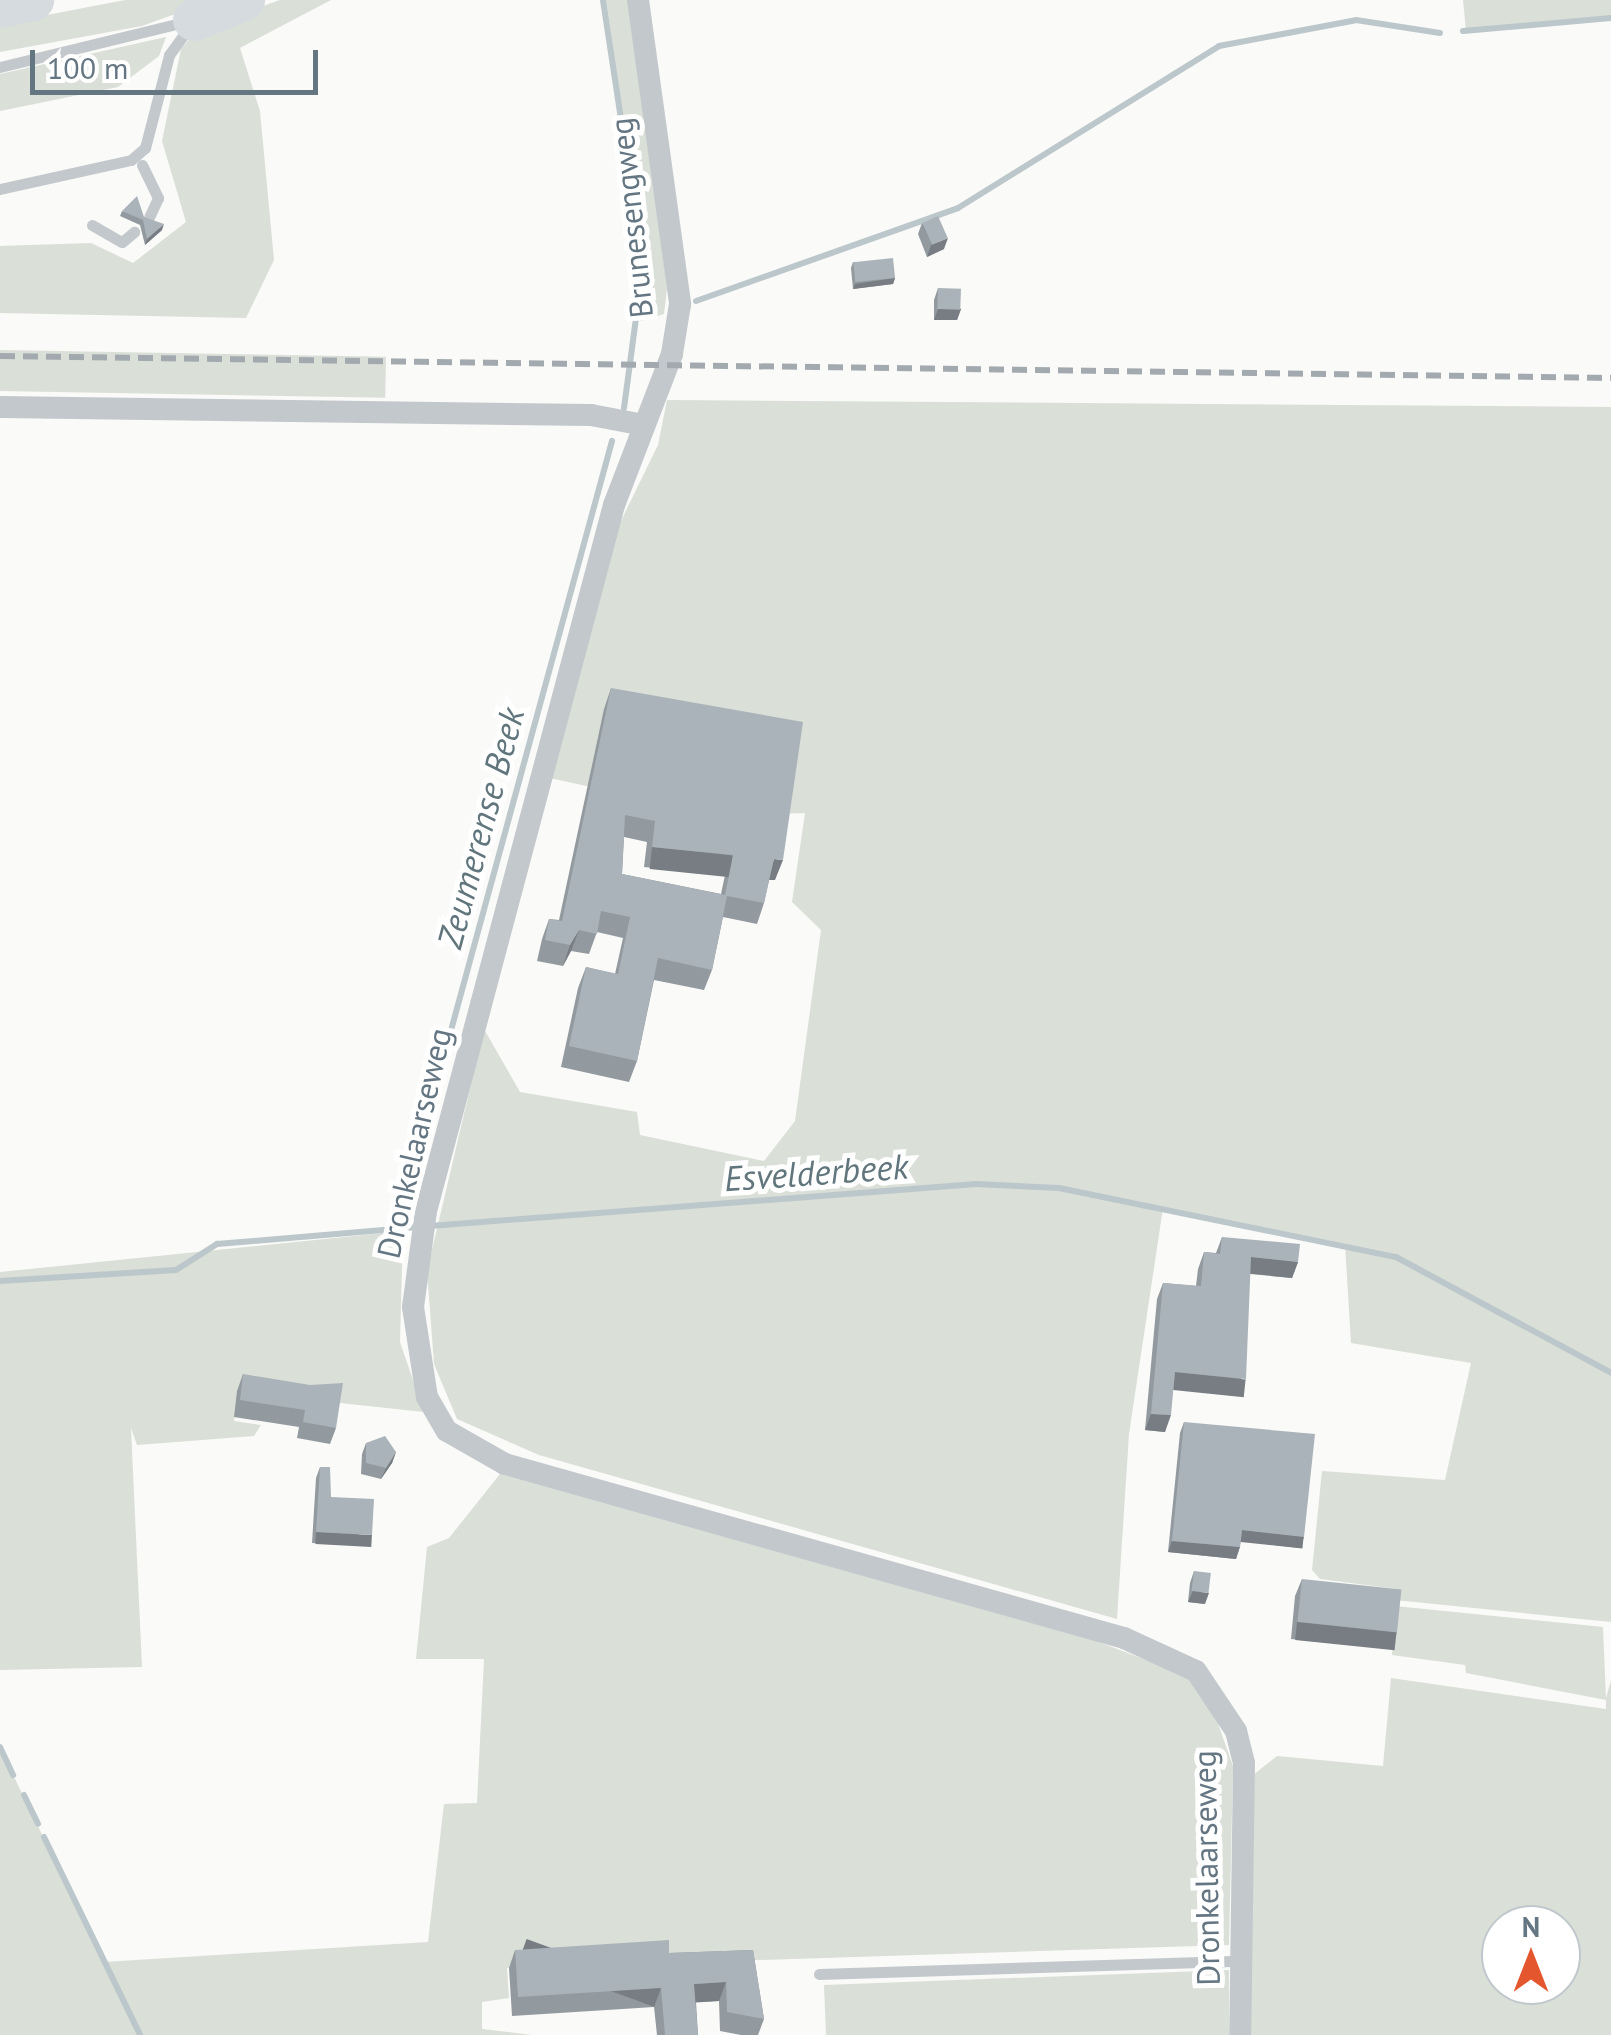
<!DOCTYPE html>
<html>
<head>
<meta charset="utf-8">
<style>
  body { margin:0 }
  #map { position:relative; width:1611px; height:2035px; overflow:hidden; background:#fafaf8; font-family:"PT Sans",sans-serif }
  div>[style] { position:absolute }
  .green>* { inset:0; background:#dadfd7; transform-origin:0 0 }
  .stream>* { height:6px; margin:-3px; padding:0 3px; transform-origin:3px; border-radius:3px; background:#bbc7cb }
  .lane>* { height:11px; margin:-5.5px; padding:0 5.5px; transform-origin:5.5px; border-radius:5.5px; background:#c3c8cc }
  .street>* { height:22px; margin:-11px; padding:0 11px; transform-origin:11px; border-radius:11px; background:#c3c8cc }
  .highway>* { height:42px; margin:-21px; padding:0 21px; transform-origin:21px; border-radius:21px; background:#d6dbdf }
  .rail>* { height:6px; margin-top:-3px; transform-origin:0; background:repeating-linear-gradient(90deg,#a2aab0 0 15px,transparent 0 23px) }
  .wall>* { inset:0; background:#929a9f }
  .shaded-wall>* { inset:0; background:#777d82; transform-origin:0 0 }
  .building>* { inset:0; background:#aab3b9; transform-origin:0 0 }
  span { translate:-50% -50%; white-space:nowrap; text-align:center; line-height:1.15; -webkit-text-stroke:10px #fff; paint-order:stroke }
  .street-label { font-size:32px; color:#657683 }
  .water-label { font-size:35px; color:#60757c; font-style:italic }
  .north { position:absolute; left:1481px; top:1905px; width:100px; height:100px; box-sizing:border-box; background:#fff; border:2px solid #c1c8cd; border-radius:50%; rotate:0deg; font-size:28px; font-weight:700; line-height:40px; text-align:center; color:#657683 }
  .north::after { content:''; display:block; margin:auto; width:35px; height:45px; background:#e4572e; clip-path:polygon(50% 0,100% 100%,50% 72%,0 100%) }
  .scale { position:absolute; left:30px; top:50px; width:288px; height:45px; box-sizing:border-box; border:5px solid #657683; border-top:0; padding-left:12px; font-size:30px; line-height:35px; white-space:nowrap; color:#657683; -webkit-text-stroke:8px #fff; paint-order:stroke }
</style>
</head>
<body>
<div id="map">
  <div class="green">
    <div style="clip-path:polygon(125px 0,214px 0,142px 26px,0 52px,0 24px)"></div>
    <div style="clip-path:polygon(280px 0,331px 0,240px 48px,260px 111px,274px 260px,246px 318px,0 313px,0 246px,91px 243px,133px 263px,186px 222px,162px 141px,181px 49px,198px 29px)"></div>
    <div style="clip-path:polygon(606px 0,630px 0,667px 288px,664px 314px,641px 321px,639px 228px)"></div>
    <div style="clip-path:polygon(1463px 0,1611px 0,1611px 18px,1466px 31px)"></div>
    <div style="clip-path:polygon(166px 37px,159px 56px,118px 87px,0 111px,0 74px)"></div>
    <div style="left:0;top:350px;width:386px;height:41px;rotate:1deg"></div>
    <div style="clip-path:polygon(667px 400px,1611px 407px,1611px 1622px,1395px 1600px,1397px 1589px,1320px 1579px,1312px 1570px,1322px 1471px,1445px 1480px,1471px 1363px,1351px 1343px,1345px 1244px,1175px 1210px,1163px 1208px,1129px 1434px,1117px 1619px,539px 1455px,457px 1419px,434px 1364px,427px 1271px,484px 1029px,520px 1092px,637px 1112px,640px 1135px,764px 1161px,795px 1121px,821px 930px,792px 902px,805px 813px,723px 816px,550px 778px,616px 531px,658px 445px)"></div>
    <div style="clip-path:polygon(403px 1231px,400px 1342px,424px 1412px,238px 1392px,234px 1421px,261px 1425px,254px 1436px,137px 1445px,131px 1428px,142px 1667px,0 1670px,0 1272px)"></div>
    <div style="clip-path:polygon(500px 1474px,1099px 1642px,1185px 1675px,1210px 1701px,1233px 1766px,1229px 1945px,507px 1968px,509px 1998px,482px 2002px,482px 2029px,532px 2035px,0 2035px,0 1748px,104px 1962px,428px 1942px,444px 1804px,477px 1803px,484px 1659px,416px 1659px,427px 1547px,449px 1538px)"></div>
    <div style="clip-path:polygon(evenodd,1395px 1606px,1603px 1627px,1606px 1698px,1611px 1680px,1611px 2035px,1248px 2035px,1253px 1775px,1277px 1756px,1383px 1766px,1391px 1678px,1606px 1709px,1606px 1700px,1466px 1673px,1465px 1665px,1392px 1655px,1395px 1606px,1501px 1925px,1561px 1925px,1561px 1985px,1501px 1985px,1501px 1925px)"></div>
    <div style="clip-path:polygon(1229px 1970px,1229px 2035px,826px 2035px,824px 1985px)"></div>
  </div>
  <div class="stream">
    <div style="left:603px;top:0;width:241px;rotate:81.4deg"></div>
    <div style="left:1463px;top:31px;width:149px;rotate:-5deg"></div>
    <div style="left:696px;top:301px;width:278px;rotate:-19.5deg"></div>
    <div style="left:958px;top:208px;width:307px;rotate:-31.8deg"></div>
    <div style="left:1219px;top:46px;width:139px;rotate:-10.7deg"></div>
    <div style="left:1356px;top:20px;width:85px;rotate:8.8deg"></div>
    <div style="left:624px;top:408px;width:144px;rotate:-82.4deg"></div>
    <div style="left:430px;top:1226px;width:548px;rotate:-4.4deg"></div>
    <div style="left:976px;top:1184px;width:83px;rotate:2.8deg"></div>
    <div style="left:1059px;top:1188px;width:344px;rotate:11.6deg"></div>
    <div style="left:1396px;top:1257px;width:244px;rotate:28.3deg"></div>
    <div style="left:397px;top:1228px;width:816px;rotate:-74.72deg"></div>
    <div style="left:0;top:1281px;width:176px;rotate:-3.6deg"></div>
    <div style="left:176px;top:1270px;width:49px;rotate:-32.4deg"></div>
    <div style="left:217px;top:1244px;width:202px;rotate:-4.8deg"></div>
    <div style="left:0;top:1747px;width:31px;rotate:65deg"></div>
    <div style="left:24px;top:1795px;width:32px;rotate:64deg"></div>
    <div style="left:44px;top:1837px;width:220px;rotate:64.1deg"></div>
  </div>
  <div class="lane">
    <div style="left:0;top:67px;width:190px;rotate:-13.7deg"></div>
    <div style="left:142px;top:165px;width:37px;rotate:64deg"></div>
    <div style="left:158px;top:198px;width:21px;rotate:115deg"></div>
    <div style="left:0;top:189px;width:134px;rotate:-12.5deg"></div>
    <div style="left:131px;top:160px;width:18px;rotate:-41deg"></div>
    <div style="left:145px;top:148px;width:96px;rotate:-75.5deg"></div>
    <div style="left:169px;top:55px;width:34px;rotate:-54deg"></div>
    <div style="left:92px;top:225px;width:34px;rotate:30deg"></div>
    <div style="left:122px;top:242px;width:16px;rotate:-40deg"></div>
    <div style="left:819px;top:1974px;width:422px;rotate:-1.8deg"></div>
  </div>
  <div class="street">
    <div style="left:638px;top:0;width:307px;rotate:82.1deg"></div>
    <div style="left:680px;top:304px;width:51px;rotate:99.1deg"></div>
    <div style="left:672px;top:354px;width:162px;rotate:111deg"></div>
    <div style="left:614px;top:505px;width:731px;rotate:104.91deg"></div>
    <div style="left:426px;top:1211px;width:97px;rotate:97.7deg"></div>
    <div style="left:413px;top:1307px;width:91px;rotate:81.2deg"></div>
    <div style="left:427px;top:1397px;width:39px;rotate:60deg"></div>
    <div style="left:447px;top:1431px;width:67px;rotate:29.6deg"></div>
    <div style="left:505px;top:1464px;width:643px;rotate:15.7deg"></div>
    <div style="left:1124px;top:1638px;width:79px;rotate:24.6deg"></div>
    <div style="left:1196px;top:1671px;width:72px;rotate:56.3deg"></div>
    <div style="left:1236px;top:1731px;width:33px;rotate:76deg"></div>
    <div style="left:1244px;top:1763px;width:272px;rotate:90.8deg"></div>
    <div style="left:0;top:407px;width:591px;rotate:0.78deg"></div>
    <div style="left:591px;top:415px;width:54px;rotate:10.7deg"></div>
  </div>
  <div class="highway">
    <div style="left:0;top:7px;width:34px;rotate:-12deg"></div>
    <div style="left:194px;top:20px;width:54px;rotate:-21.8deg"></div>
  </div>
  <div class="rail">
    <div style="left:0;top:356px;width:1611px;rotate:0.78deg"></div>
  </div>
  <div class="wall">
    <div style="clip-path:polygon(122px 211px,144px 217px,162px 230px,145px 245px,140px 225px,120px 216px)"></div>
    <div style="clip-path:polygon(922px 223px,944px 249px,927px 257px,918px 234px)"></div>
    <div style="clip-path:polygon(853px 262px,895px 278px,893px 284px,853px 289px,851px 268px)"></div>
    <div style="clip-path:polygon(938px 288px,961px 309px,957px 320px,934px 320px,934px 300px)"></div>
    <div style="clip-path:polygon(evenodd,611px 688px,775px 880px,769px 880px,764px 903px,757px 924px,723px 917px,712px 970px,704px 990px,654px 980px,637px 1061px,629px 1082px,561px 1067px,578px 988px,586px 967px,615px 974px,623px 938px,597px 932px,589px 954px,571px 951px,563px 966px,537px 961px,542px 939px,549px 919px,559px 920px,604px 709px,611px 688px,624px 837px,647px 842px,644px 867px,725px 875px,721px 894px,622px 874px,624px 837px)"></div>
    <div style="clip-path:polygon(1222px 1237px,1298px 1262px,1292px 1278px,1250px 1274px,1240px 1396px,1173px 1389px,1165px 1432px,1145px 1430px,1157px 1299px,1163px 1283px,1196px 1286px,1198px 1269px,1204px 1252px,1216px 1253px)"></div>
    <div style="clip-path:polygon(243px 1374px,336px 1428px,330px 1444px,297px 1438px,299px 1427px,234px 1417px,237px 1391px)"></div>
    <div style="clip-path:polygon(1184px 1422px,1304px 1537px,1300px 1548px,1241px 1541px,1236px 1559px,1168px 1552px,1180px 1433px)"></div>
    <div style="clip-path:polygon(366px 1443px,396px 1452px,392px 1463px,381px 1479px,361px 1474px,362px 1454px)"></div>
    <div style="clip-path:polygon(320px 1467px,331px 1497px,368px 1546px,312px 1543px,316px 1478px)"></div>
    <div style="clip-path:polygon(1194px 1571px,1205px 1604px,1188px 1602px,1190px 1583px)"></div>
    <div style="clip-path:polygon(1302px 1579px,1397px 1632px,1391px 1649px,1291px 1639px,1295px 1596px)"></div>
    <div style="clip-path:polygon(515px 1950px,669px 1953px,753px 1950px,764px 2019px,758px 2035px,741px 2035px,720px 2031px,719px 2001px,696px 2002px,698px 2035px,657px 2035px,654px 2007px,512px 2016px,509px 1968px)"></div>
  </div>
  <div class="shaded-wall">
    <div style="clip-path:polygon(164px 224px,162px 230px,145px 245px,147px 239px)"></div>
    <div style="clip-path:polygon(948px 238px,944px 249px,927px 257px,931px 245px)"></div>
    <div style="clip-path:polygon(895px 278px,893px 284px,853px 289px,855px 284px)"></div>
    <div style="clip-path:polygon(938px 309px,961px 309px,957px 320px,934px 320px)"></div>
    <div style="left:652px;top:847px;width:81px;height:22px;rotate:6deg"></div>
    <div style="clip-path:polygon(774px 859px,783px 860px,775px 880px,766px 880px)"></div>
    <div style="clip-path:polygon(579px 930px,571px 951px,563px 966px,570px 945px)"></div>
    <div style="clip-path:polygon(1251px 1257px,1298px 1262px,1292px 1278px,1245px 1273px)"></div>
    <div style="left:1175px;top:1372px;width:71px;height:18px;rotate:6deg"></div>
    <div style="clip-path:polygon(1151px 1414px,1171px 1415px,1165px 1432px,1145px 1430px)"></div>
    <div style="clip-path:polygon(396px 1452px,392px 1463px,381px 1479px,386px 1468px)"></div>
    <div style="left:1242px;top:1530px;width:62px;height:12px;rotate:6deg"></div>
    <div style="left:316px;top:1532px;width:56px;height:12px;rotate:3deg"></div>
    <div style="clip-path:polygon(1172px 1541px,1240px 1547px,1236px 1559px,1168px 1552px)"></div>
    <div style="clip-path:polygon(1193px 1591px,1209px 1593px,1205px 1604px,1188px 1602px)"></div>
    <div style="left:1297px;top:1622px;width:100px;height:18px;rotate:6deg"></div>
    <div style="clip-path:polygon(726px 1982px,719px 2001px,688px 2003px,694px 1984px)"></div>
    <div style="left:661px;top:1988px;width:20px;height:143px;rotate:110deg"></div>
  </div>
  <div class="building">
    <div style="clip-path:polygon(137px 196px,144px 217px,164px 224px,147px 239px,143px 220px,122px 211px)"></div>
    <div style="left:938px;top:216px;width:24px;height:17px;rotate:66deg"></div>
    <div style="left:893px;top:258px;width:20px;height:40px;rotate:84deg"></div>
    <div style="left:938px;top:288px;width:23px;height:21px;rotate:2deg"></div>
    <div style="clip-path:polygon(evenodd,611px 688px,803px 722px,783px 860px,774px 859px,764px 903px,727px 896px,712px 970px,658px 958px,637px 1061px,569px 1046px,586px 967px,618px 974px,630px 917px,601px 911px,597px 934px,579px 930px,570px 945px,545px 940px,549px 919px,562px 921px,611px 688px,625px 815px,655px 821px,652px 847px,733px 855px,725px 895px,622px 874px,625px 815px)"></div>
    <div style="clip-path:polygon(1222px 1237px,1300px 1244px,1298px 1262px,1251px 1257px,1246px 1379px,1175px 1372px,1171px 1415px,1151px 1414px,1163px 1283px,1201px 1286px,1204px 1252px,1220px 1254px)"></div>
    <div style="clip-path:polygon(243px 1374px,310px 1385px,343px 1383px,336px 1428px,303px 1422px,305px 1410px,240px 1400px)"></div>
    <div style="clip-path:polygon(1184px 1422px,1315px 1434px,1304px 1537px,1242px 1530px,1240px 1547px,1172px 1541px)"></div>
    <div style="clip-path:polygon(385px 1436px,396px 1452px,386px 1468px,366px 1463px,366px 1443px)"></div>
    <div style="clip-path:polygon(320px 1467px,330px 1467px,331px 1497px,374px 1499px,372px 1535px,316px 1532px)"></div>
    <div style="left:1194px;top:1571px;width:17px;height:20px;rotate:7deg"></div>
    <div style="left:1302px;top:1579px;width:100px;height:43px;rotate:6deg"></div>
    <div style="clip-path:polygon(669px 1940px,669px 1953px,753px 1950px,764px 2019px,727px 2012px,726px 1982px,694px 1984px,698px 2035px,665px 2035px,661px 1988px,518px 1997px,515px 1950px)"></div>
  </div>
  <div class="street-label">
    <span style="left:631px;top:218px;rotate:-96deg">Brunesengweg</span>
    <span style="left:414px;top:1143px;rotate:-77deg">Dronkelaarseweg</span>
    <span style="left:1206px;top:1868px;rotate:-91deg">Dronkelaarseweg</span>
  </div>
  <div class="water-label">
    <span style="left:480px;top:828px;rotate:-75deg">Zeumerense Beek</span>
    <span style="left:816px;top:1172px;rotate:-4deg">Esvelderbeek</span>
  </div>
  <div class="north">N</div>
  <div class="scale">100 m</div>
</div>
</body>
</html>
